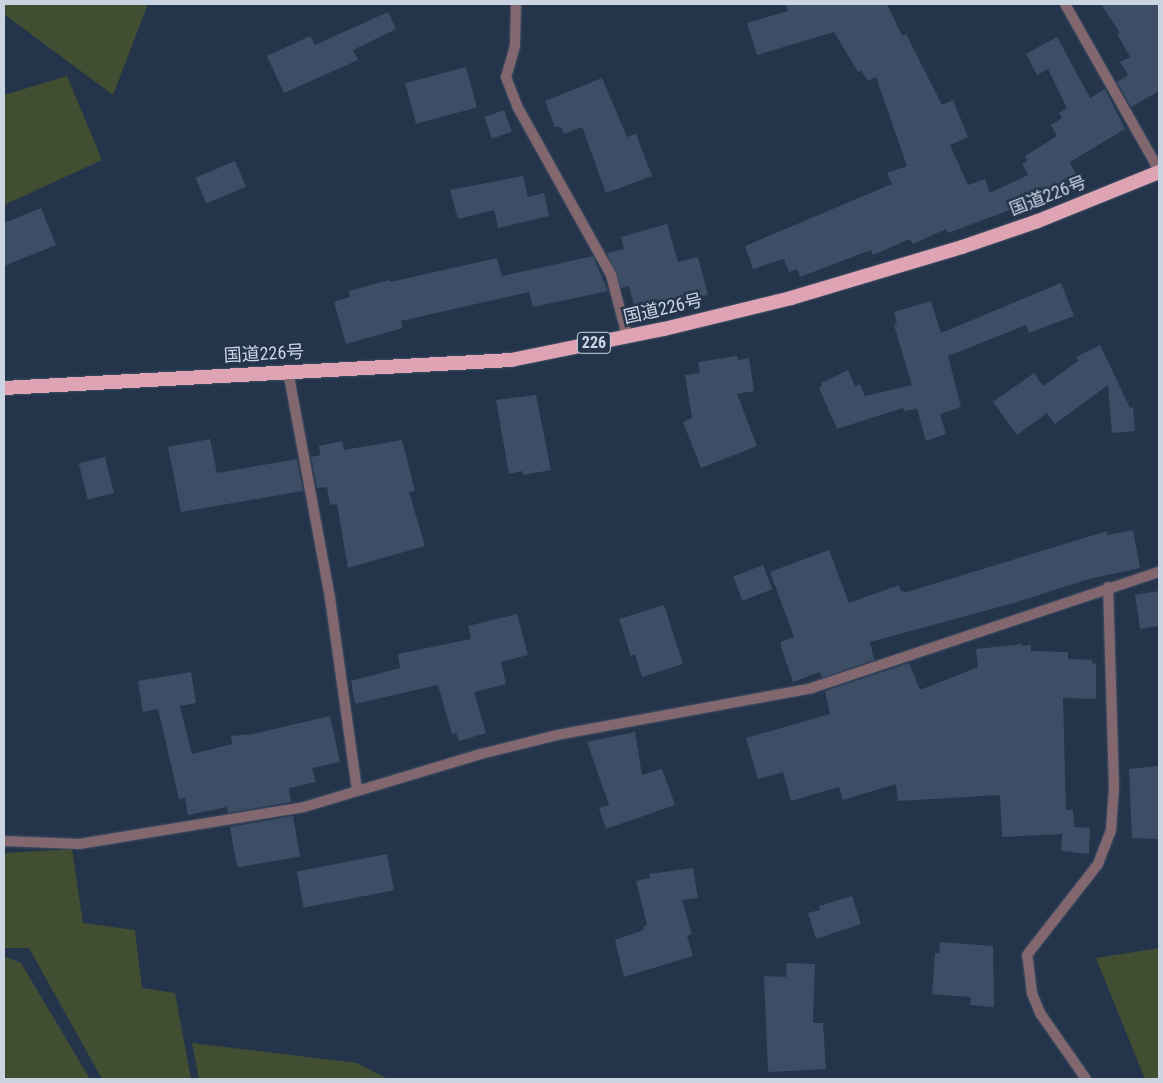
<!DOCTYPE html>
<html>
<head>
<meta charset="utf-8">
<style>
  body { margin:0 }
  #map { position:relative; width:1163px; height:1083px; overflow:hidden; background:#24344b; font-family:"Roboto Condensed","Noto Sans JP",sans-serif }
  div>[style] { position:absolute }
  .green>* { inset:0; background:#414e31 }
  .building>* { inset:0; background:#3c4d65; transform-origin:0 0 }
  .roads { filter:drop-shadow(0 0 1px #425166) drop-shadow(0 0 1px #425166) }
  .minor>* { height:10px; margin:-5px; padding:0 5px; transform-origin:5px; border-radius:5px; background:#82676e }
  .trunk>* { height:14px; margin:-7px; padding:0 7px; transform-origin:7px; border-radius:7px; background:#dea4b4 }
  span { translate:-50% -50%; white-space:nowrap; text-align:center; line-height:1.15; -webkit-text-stroke:5px #24344b; paint-order:stroke }
  .shield-label span { padding:1px 4px; background:#24344b; border:1px solid; border-radius:4px; -webkit-text-stroke-width:0 }
  .shield-label { font-size:16px; color:#cad4e3; font-weight:700 }
  .street-label { font-size:18px; color:#cad4e3 }
  .frame { position:absolute; inset:0; border:5px solid #cad4e3; pointer-events:none }
</style>
</head>
<body>
<div id="map">
  <div class="green">
    <div style="clip-path:polygon(4px 4px,148px 4px,113px 95px,4px 14px)"></div>
    <div style="clip-path:polygon(67px 76px,102px 160px,4px 205px,4px 95px)"></div>
    <div style="clip-path:polygon(72px 849px,83px 923px,135px 930px,142px 988px,175px 993px,191px 1079px,102px 1079px,29px 948px,4px 948px,4px 853px)"></div>
    <div style="clip-path:polygon(1159px 948px,1159px 1079px,1145px 1079px,1096px 958px)"></div>
    <div style="clip-path:polygon(4px 956px,21px 963px,90px 1079px,4px 1079px)"></div>
    <div style="clip-path:polygon(192px 1043px,357px 1063px,388px 1079px,199px 1079px)"></div>
  </div>
  <div class="building">
    <div style="clip-path:polygon(786px 4px,887px 4px,902px 36px,906px 34px,942px 105px,953px 100px,968px 137px,950px 145px,968px 185px,985px 179px,990px 193px,1028px 175px,1022px 164px,1027px 161px,1025px 156px,1057px 136px,1051px 125px,1062px 118px,1059px 113px,1067px 108px,1048px 69px,1037px 75px,1026px 54px,1057px 37px,1090px 98px,1105px 89px,1125px 129px,1070px 162px,1077px 177px,1073px 181px,1029px 203px,948px 233px,946px 229px,913px 244px,910px 239px,873px 255px,871px 250px,800px 277px,797px 269px,789px 272px,784px 259px,753px 269px,745px 246px,892px 184px,887px 173px,907px 166px,876px 77px,868px 81px,861px 70px,858px 72px,834px 32px,757px 55px,747px 23px,788px 11px)"></div>
    <div style="clip-path:polygon(1101px 4px,1159px 4px,1159px 91px,1131px 107px,1117px 82px,1128px 75px,1120px 62px,1130px 57px,1117px 34px,1120px 33px)"></div>
    <div style="clip-path:polygon(388px 12px,396px 29px,353px 50px,358px 60px,284px 93px,267px 56px,310px 36px,315px 45px)"></div>
    <div style="left:466px;top:67px;width:42px;height:63px;rotate:75deg"></div>
    <div style="clip-path:polygon(602px 78px,627px 137px,636px 134px,652px 176px,606px 193px,582px 127px,564px 134px,561px 127px,555px 127px,545px 101px)"></div>
    <div style="left:504px;top:110px;width:23px;height:21px;rotate:70deg"></div>
    <div style="left:235px;top:161px;width:28px;height:43px;rotate:67deg"></div>
    <div style="clip-path:polygon(523px 176px,528px 197px,544px 193px,549px 216px,498px 228px,494px 210px,458px 219px,450px 190px)"></div>
    <div style="clip-path:polygon(41px 208px,56px 245px,4px 266px,4px 223px)"></div>
    <div style="clip-path:polygon(667px 224px,678px 262px,698px 257px,708px 295px,658px 307px,660px 312px,637px 317px,629px 286px,621px 288px,607px 253px,624px 249px,621px 237px)"></div>
    <div style="clip-path:polygon(593px 256px,608px 291px,533px 307px,529px 292px,401px 321px,403px 328px,346px 344px,334px 302px,350px 297px,349px 291px,389px 280px,390px 282px,497px 258px,502px 276px)"></div>
    <div style="clip-path:polygon(1061px 283px,1074px 316px,1029px 333px,1026px 325px,948px 356px,961px 407px,940px 414px,946px 434px,926px 441px,917px 409px,904px 411px,903px 408px,837px 429px,819px 388px,822px 386px,821px 383px,848px 370px,855px 386px,860px 384px,865px 396px,912px 385px,894px 325px,897px 324px,894px 312px,931px 301px,941px 333px)"></div>
    <div style="clip-path:polygon(1100px 345px,1130px 408px,1133px 407px,1135px 431px,1112px 433px,1108px 385px,1055px 424px,1047px 413px,1017px 435px,993px 402px,1034px 373px,1043px 386px,1078px 361px,1076px 357px)"></div>
    <div style="clip-path:polygon(737px 356px,738px 360px,749px 358px,754px 391px,737px 394px,757px 446px,701px 468px,683px 422px,692px 418px,685px 375px,700px 373px,698px 362px)"></div>
    <div style="clip-path:polygon(536px 395px,551px 470px,523px 475px,522px 471px,509px 474px,496px 400px)"></div>
    <div style="clip-path:polygon(210px 439px,217px 473px,297px 459px,303px 491px,181px 512px,168px 447px)"></div>
    <div style="clip-path:polygon(402px 440px,415px 491px,409px 492px,425px 546px,348px 568px,337px 504px,330px 505px,327px 487px,317px 488px,311px 457px,320px 455px,319px 446px,342px 441px,344px 450px)"></div>
    <div style="left:105px;top:457px;width:37px;height:27px;rotate:76deg"></div>
    <div style="clip-path:polygon(1133px 530px,1140px 568px,1089px 579px,1014px 603px,870px 642px,874px 660px,822px 678px,820px 672px,793px 682px,781px 647px,781px 642px,794px 637px,770px 572px,829px 550px,849px 603px,899px 585px,901px 591px,907px 592px,1107px 531px,1107px 535px)"></div>
    <div style="left:763px;top:565px;width:26px;height:32px;rotate:69deg"></div>
    <div style="clip-path:polygon(1159px 591px,1159px 626px,1140px 629px,1135px 595px)"></div>
    <div style="clip-path:polygon(664px 605px,683px 664px,642px 677px,635px 654px,631px 656px,619px 619px)"></div>
    <div style="clip-path:polygon(517px 614px,528px 655px,501px 662px,506px 684px,474px 692px,486px 733px,459px 741px,456px 733px,452px 734px,438px 685px,355px 704px,351px 681px,400px 668px,398px 654px,471px 639px,468px 626px)"></div>
    <div style="clip-path:polygon(1022px 644px,1022px 646px,1031px 645px,1031px 651px,1068px 652px,1068px 659px,1092px 660px,1092px 663px,1096px 664px,1096px 699px,1063px 698px,1066px 810px,1073px 810px,1074px 827px,1090px 828px,1089px 854px,1061px 851px,1062px 834px,1002px 837px,1000px 795px,898px 801px,896px 784px,843px 800px,839px 787px,791px 801px,783px 772px,758px 779px,746px 738px,830px 714px,825px 691px,909px 663px,920px 690px,978px 667px,976px 649px)"></div>
    <div style="clip-path:polygon(191px 672px,196px 703px,180px 706px,192px 754px,232px 744px,231px 736px,253px 734px,330px 716px,340px 762px,312px 768px,316px 782px,289px 788px,291px 802px,228px 813px,227px 807px,188px 815px,185px 798px,179px 799px,158px 709px,143px 712px,138px 681px)"></div>
    <div style="clip-path:polygon(635px 732px,642px 775px,662px 769px,675px 805px,606px 829px,599px 808px,609px 805px,587px 742px)"></div>
    <div style="clip-path:polygon(1159px 766px,1159px 839px,1132px 838px,1129px 769px)"></div>
    <div style="left:293px;top:816px;width:41px;height:64px;rotate:80deg"></div>
    <div style="left:387px;top:854px;width:37px;height:92px;rotate:79deg"></div>
    <div style="clip-path:polygon(693px 868px,698px 898px,682px 900px,692px 934px,687px 936px,693px 956px,624px 977px,615px 940px,644px 930px,643px 927px,647px 925px,636px 881px,650px 878px,649px 874px)"></div>
    <div style="clip-path:polygon(852px 896px,861px 924px,816px 939px,808px 913px,820px 910px,819px 906px)"></div>
    <div style="clip-path:polygon(940px 942px,993px 946px,994px 1007px,970px 1005px,971px 997px,932px 994px,935px 953px,939px 954px)"></div>
    <div style="clip-path:polygon(787px 963px,815px 964px,813px 1023px,823px 1023px,826px 1069px,768px 1072px,764px 976px,786px 977px)"></div>
  </div>
  <div class="roads">
    <div class="minor">
      <div style="left:516px;top:4px;width:42px;rotate:91.4deg"></div>
      <div style="left:515px;top:46px;width:32px;rotate:106deg"></div>
      <div style="left:506px;top:77px;width:31px;rotate:69deg"></div>
      <div style="left:517px;top:106px;width:193px;rotate:60.9deg"></div>
      <div style="left:611px;top:275px;width:63px;rotate:75.3deg"></div>
      <div style="left:1065px;top:4px;width:191px;rotate:60.5deg"></div>
      <div style="left:288px;top:371px;width:231px;rotate:79.5deg"></div>
      <div style="left:330px;top:598px;width:194px;rotate:82deg"></div>
      <div style="left:4px;top:841px;width:75px;rotate:2.3deg"></div>
      <div style="left:79px;top:844px;width:228px;rotate:-9.3deg"></div>
      <div style="left:304px;top:807px;width:185px;rotate:-16.7deg"></div>
      <div style="left:481px;top:754px;width:78px;rotate:-14deg"></div>
      <div style="left:557px;top:735px;width:259px;rotate:-10.4deg"></div>
      <div style="left:812px;top:688px;width:366px;rotate:-18.5deg"></div>
      <div style="left:1086px;top:1079px;width:80px;rotate:-124.9deg"></div>
      <div style="left:1040px;top:1013px;width:22px;rotate:-112deg"></div>
      <div style="left:1032px;top:993px;width:38px;rotate:-97deg"></div>
      <div style="left:1027px;top:955px;width:115px;rotate:-52deg"></div>
      <div style="left:1098px;top:864px;width:36px;rotate:-69deg"></div>
      <div style="left:1111px;top:830px;width:43px;rotate:-86deg"></div>
      <div style="left:1114px;top:787px;width:200px;rotate:-91.7deg"></div>
    </div>
    <div class="trunk">
      <div style="left:4px;top:388px;width:508px;rotate:-3.16deg"></div>
      <div style="left:511px;top:360px;width:156px;rotate:-11.5deg"></div>
      <div style="left:664px;top:329px;width:131px;rotate:-13.7deg"></div>
      <div style="left:791px;top:298px;width:178px;rotate:-16.6deg"></div>
      <div style="left:962px;top:247px;width:80px;rotate:-18.9deg"></div>
      <div style="left:1038px;top:221px;width:131px;rotate:-22deg"></div>
    </div>
  </div>
  <div class="shield-label">
    <span style="left:594px;top:343px">226</span>
  </div>
  <div class="street-label">
    <span style="left:1048px;top:196px;rotate:-21deg">国道226号</span>
    <span style="left:663px;top:309px;rotate:-13deg">国道226号</span>
    <span style="left:264px;top:354px;rotate:-3deg">国道226号</span>
  </div>
  <div class="frame"></div>
</div>
</body>
</html>
